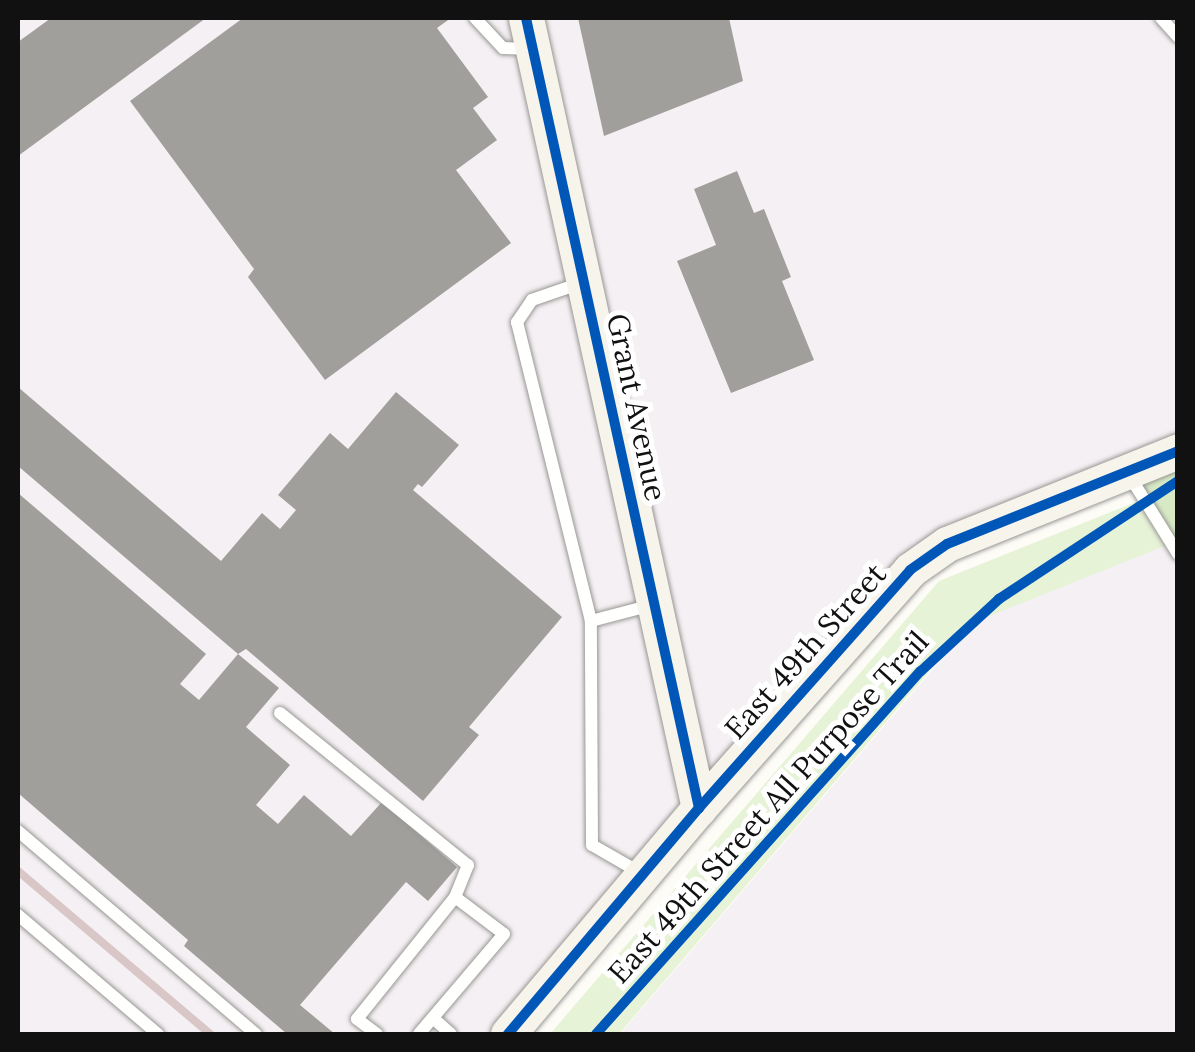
<!DOCTYPE html>
<html>
<head>
<meta charset="utf-8">
<style>
  body { margin:0 }
  #map { position:relative; width:1195px; height:1052px; overflow:hidden; background:#fdfcf7; font-family:Lora,serif }
  div>[style] { position:absolute }
  .industrial>* { inset:0; background:#f5f0f3 }
  .green>* { inset:0; background:#e7f3d7 }
  .forest>* { inset:0; background:#d8eac5 }
  .building>* { inset:0; background:#a19f9c }
  .roads { filter:drop-shadow(0 0 2px #979795) drop-shadow(0 0 2px #979795) }
  .lane>* { height:12px; margin:-6px; padding:0 6px; transform-origin:6px; border-radius:6px; background:#fffffe }
  .secondary>* { height:35px; margin:-17.5px; padding:0 17.5px; transform-origin:17.5px; border-radius:17.5px; background:#f6f4eb }
  .rail>* { height:8px; margin:-4px; padding:0 4px; transform-origin:4px; border-radius:4px; background:#d9c6c7 }
  .cycleway>* { height:10px; margin:-5px; padding:0 5px; transform-origin:5px; border-radius:5px; background:#0057b8 }
  span { translate:-50% -50%; white-space:nowrap; text-align:center; line-height:1.15; -webkit-text-stroke:10px #fff; paint-order:stroke }
  .street-label { font-size:30px; color:#111 }
  .frame { position:absolute; inset:0; border:20px solid #111; pointer-events:none }
</style>
</head>
<body>
<div id="map">
  <div class="industrial">
    <div style="clip-path:polygon(18px 18px,1177px 18px,1177px 451px,947px 544px,508px 1034px,18px 1034px)"></div>
    <div style="clip-path:polygon(1177px 540px,1177px 1034px,620px 1034px,976px 619px)"></div>
  </div>
  <div class="green">
    <div style="clip-path:polygon(1158px 493px,1177px 541px,970px 624px,619px 1034px,550px 1034px,939px 581px)"></div>
  </div>
  <div class="forest">
    <div style="clip-path:polygon(1177px 451px,1177px 554px,1128px 473px)"></div>
  </div>
  <div class="building">
    <div style="clip-path:polygon(51px 18px,206px 18px,18px 156px,18px 42px)"></div>
    <div style="clip-path:polygon(243px 18px,451px 18px,437px 28px,488px 97px,473px 108px,497px 140px,456px 170px,511px 243px,325px 380px,248px 277px,254px 269px,130px 101px)"></div>
    <div style="clip-path:polygon(578px 18px,729px 18px,743px 81px,604px 136px)"></div>
    <div style="clip-path:polygon(737px 171px,754px 213px,764px 209px,791px 277px,782px 281px,814px 360px,731px 393px,677px 261px,716px 245px,694px 189px)"></div>
    <div style="clip-path:polygon(18px 387px,221px 561px,262px 513px,280px 529px,296px 510px,278px 495px,330px 433px,348px 449px,396px 392px,459px 445px,422px 487px,418px 484px,413px 490px,562px 617px,469px 727px,479px 735px,423px 801px,246px 649px,238px 654px,18px 466px)"></div>
    <div style="clip-path:polygon(18px 493px,206px 654px,180px 684px,199px 700px,238px 654px,279px 688px,246px 727px,290px 765px,256px 805px,278px 824px,304px 795px,351px 836px,382px 802px,457px 867px,428px 901px,406px 882px,300px 1005px,335px 1034px,287px 1034px,184px 946px,188px 940px,18px 793px)"></div>
  </div>
  <div class="roads">
    <div class="lane">
      <div style="left:475px;top:18px;width:41px;rotate:47deg"></div>
      <div style="left:503px;top:48px;width:25px;rotate:2deg"></div>
      <div style="left:1161px;top:18px;width:25px;rotate:48deg"></div>
      <div style="left:581px;top:283px;width:52px;rotate:160.9deg"></div>
      <div style="left:532px;top:300px;width:27px;rotate:124deg"></div>
      <div style="left:517px;top:322px;width:308px;rotate:76.1deg"></div>
      <div style="left:1129px;top:475px;width:93px;rotate:58.2deg"></div>
      <div style="left:280px;top:713px;width:242px;rotate:39deg"></div>
      <div style="left:468px;top:865px;width:35px;rotate:112deg"></div>
      <div style="left:18px;top:831px;width:313px;rotate:40.5deg"></div>
      <div style="left:639px;top:872px;width:54px;rotate:-150.1deg"></div>
      <div style="left:592px;top:845px;width:224px;rotate:-90.3deg"></div>
      <div style="left:591px;top:621px;width:63px;rotate:-14.7deg"></div>
      <div style="left:18px;top:915px;width:184px;rotate:40.4deg"></div>
      <div style="left:433px;top:1018px;width:24px;rotate:42deg"></div>
      <div style="left:377px;top:1034px;width:25px;rotate:-143deg"></div>
      <div style="left:357px;top:1019px;width:156px;rotate:-51.2deg"></div>
      <div style="left:455px;top:897px;width:61px;rotate:37.1deg"></div>
      <div style="left:504px;top:934px;width:131px;rotate:130.4deg"></div>
    </div>
    <div class="secondary">
      <div style="left:526px;top:18px;width:809px;rotate:77.65deg"></div>
      <div style="left:508px;top:1034px;width:296px;rotate:-49.8deg"></div>
      <div style="left:699px;top:808px;width:318px;rotate:-48.4deg"></div>
      <div style="left:910px;top:570px;width:45px;rotate:-35.1deg"></div>
      <div style="left:947px;top:544px;width:249px;rotate:-21.9deg"></div>
    </div>
  </div>
  <div class="rail">
    <div style="left:18px;top:871px;width:252px;rotate:40.3deg"></div>
  </div>
  <div class="cycleway">
    <div style="left:526px;top:18px;width:809px;rotate:77.65deg"></div>
    <div style="left:508px;top:1034px;width:296px;rotate:-49.8deg"></div>
    <div style="left:699px;top:808px;width:318px;rotate:-48.4deg"></div>
    <div style="left:910px;top:570px;width:45px;rotate:-35.1deg"></div>
    <div style="left:947px;top:544px;width:249px;rotate:-21.9deg"></div>
    <div style="left:596px;top:1034px;width:487px;rotate:-48.2deg"></div>
    <div style="left:921px;top:671px;width:106px;rotate:-42.7deg"></div>
    <div style="left:999px;top:599px;width:214px;rotate:-33.4deg"></div>
  </div>
  <div class="street-label">
    <span style="left:637px;top:407px;rotate:78deg">Grant Avenue</span>
    <span style="left:805px;top:651px;rotate:-48deg">East 49th Street</span>
    <span style="left:768px;top:807px;rotate:-48deg">East 49th Street All Purpose Trail</span>
  </div>
  <div class="frame"></div>
</div>
</body>
</html>
